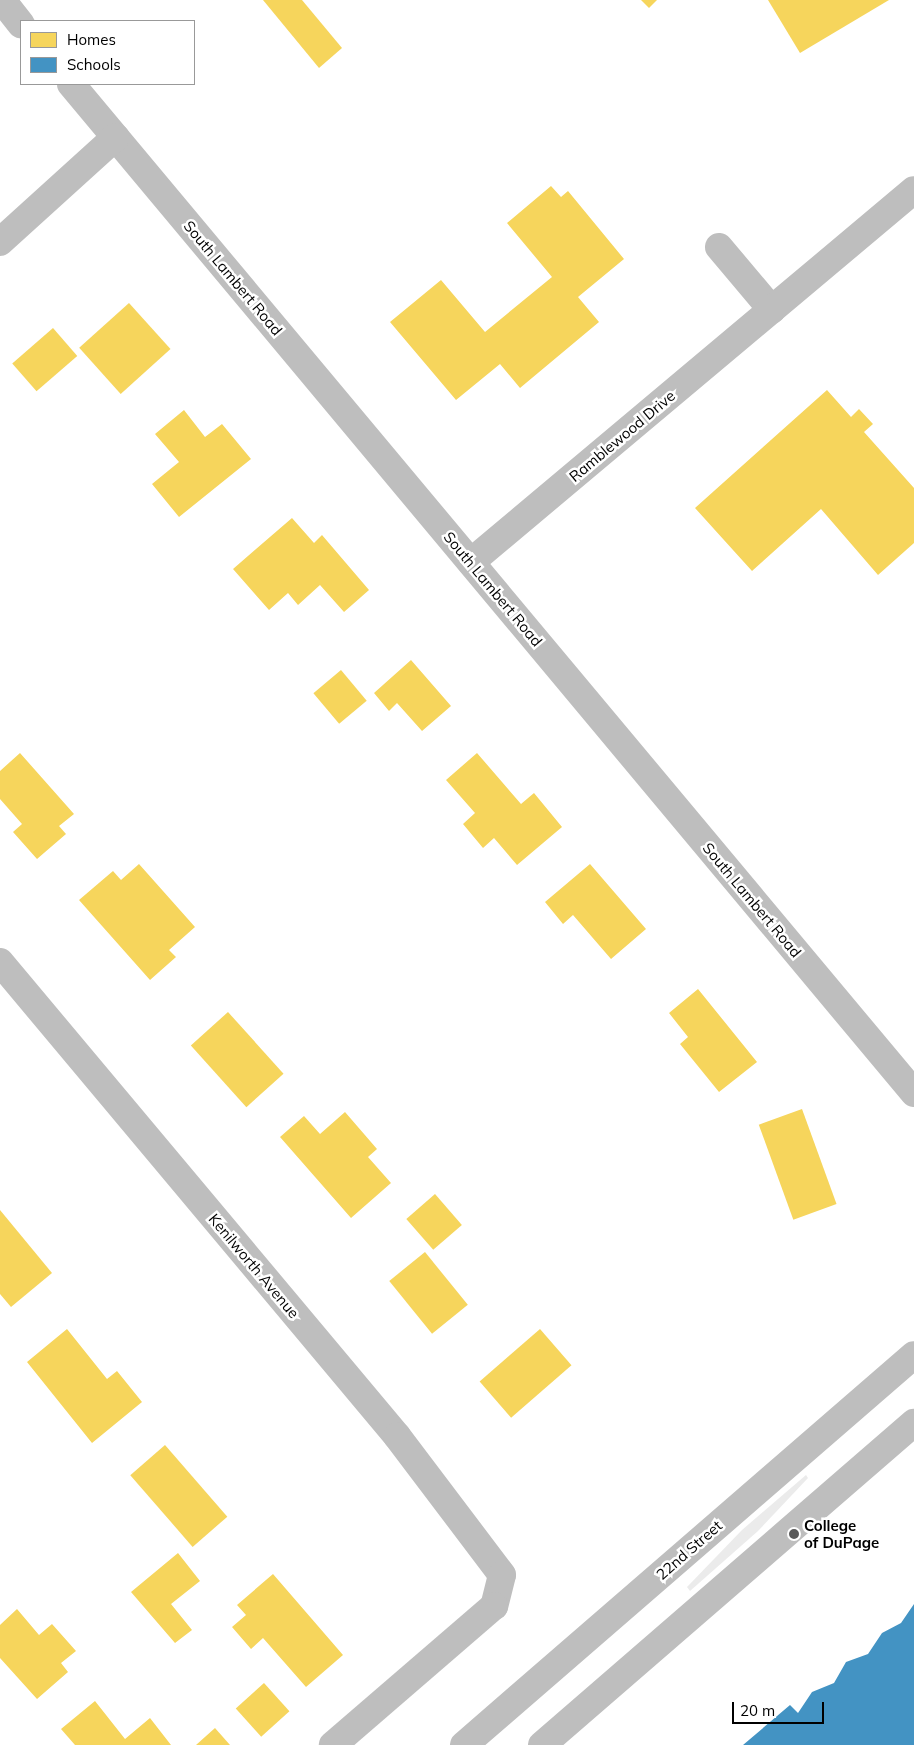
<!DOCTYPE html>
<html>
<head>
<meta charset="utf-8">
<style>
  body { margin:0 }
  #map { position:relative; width:914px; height:1745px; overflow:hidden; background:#fff; font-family:Mulish,sans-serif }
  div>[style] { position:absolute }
  .green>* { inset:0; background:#ebebeb }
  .homes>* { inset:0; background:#f6d55c; transform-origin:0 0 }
  .schools>* { inset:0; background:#4393c3 }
  .minor>* { height:28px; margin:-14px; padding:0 14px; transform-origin:14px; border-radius:14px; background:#bebebe }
  .dots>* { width:14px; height:14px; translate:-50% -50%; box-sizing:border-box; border:2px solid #fff; border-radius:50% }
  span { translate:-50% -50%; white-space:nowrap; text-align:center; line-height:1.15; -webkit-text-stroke:5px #fff; paint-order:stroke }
  .street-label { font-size:15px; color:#000 }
  .poi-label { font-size:15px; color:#000; font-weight:700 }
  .left { translate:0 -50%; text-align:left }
  .legend { position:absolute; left:20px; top:20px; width:175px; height:65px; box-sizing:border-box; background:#fff; border:1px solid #999; margin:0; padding:6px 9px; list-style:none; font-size:15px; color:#000 }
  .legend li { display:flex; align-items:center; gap:10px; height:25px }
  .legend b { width:25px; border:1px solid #999 }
  .scale { position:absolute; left:732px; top:1702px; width:92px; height:22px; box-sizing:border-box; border:2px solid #000; border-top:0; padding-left:6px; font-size:15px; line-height:18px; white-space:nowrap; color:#000; -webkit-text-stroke:4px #fff; paint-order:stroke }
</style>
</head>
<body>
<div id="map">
  <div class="green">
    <div style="clip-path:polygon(806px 1475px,808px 1478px,758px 1531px,690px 1591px,687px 1587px,742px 1530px)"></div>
  </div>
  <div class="homes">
    <div style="clip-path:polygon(263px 0,302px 0,342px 48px,319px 68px)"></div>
    <div style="clip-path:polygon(641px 0,657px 0,649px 8px)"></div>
    <div style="clip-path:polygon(768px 0,889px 0,800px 53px)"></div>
    <div style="clip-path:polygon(551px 186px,561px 197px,568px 191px,624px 259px,578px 297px,599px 322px,520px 388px,500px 364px,456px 400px,390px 322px,441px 280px,485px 332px,552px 277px,507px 223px)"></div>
    <div style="left:129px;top:303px;width:62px;height:67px;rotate:48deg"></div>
    <div style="left:53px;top:328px;width:37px;height:54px;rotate:49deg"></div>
    <div style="clip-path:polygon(827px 390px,851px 417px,859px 409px,873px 424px,864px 432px,914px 488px,914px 543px,878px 575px,821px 509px,752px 571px,695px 508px)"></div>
    <div style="clip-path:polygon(184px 410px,205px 437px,222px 424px,251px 459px,179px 517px,152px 484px,179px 462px,155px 434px)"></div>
    <div style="clip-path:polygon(292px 518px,314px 543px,322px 535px,369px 590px,344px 612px,320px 585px,298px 605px,288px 593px,269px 610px,233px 569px)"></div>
    <div style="clip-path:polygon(411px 660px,451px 706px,422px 731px,397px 703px,389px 711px,374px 693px)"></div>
    <div style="left:341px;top:670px;width:40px;height:36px;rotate:50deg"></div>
    <div style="clip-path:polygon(20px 753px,74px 814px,59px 826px,66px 834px,37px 859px,13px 832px,22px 824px,0 799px,0 771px)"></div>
    <div style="clip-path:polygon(477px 753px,521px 804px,534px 793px,562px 827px,517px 865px,494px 838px,483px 848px,463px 824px,475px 813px,446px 780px)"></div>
    <div style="clip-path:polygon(139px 864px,195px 927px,169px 950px,176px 957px,150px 980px,79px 900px,113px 871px,121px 880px)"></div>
    <div style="clip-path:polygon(590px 864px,646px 929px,611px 959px,573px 915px,563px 924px,545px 902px)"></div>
    <div style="clip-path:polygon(698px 989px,757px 1062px,719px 1092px,680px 1044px,688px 1037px,669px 1013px)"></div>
    <div style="left:228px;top:1012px;width:83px;height:50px;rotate:48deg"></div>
    <div style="left:802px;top:1109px;width:101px;height:46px;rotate:70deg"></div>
    <div style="clip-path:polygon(345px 1112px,377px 1149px,368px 1157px,391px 1183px,351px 1218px,280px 1137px,304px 1116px,320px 1134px)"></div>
    <div style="left:435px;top:1194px;width:41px;height:38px;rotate:49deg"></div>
    <div style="clip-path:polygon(0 1210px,52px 1273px,11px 1307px,0 1294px)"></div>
    <div style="left:425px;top:1252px;width:68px;height:46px;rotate:51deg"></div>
    <div style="clip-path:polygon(67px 1329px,107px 1379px,117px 1371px,142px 1402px,92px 1443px,27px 1362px)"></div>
    <div style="left:540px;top:1329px;width:48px;height:80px;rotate:49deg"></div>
    <div style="left:165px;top:1445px;width:95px;height:46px;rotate:49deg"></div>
    <div style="clip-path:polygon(178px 1553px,200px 1581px,171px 1604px,192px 1630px,175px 1643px,131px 1592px)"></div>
    <div style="clip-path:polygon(273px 1574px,343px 1655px,306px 1687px,263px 1638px,251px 1649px,232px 1627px,246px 1615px,237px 1605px)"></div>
    <div style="clip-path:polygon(17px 1609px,39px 1635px,52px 1624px,76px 1651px,61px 1663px,68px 1672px,37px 1699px,0 1658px,0 1625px)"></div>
    <div style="left:264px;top:1683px;width:38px;height:38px;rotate:48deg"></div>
    <div style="clip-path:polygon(95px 1701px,125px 1739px,150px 1718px,171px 1745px,75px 1745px,61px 1729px)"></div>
    <div style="clip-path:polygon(215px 1728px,230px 1745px,196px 1745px)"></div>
  </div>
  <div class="schools">
    <div style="clip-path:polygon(914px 1604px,914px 1745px,743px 1745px,790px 1705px,798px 1713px,812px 1692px,834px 1683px,846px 1662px,868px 1654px,882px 1633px,901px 1623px)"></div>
  </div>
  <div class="minor">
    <div style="left:2px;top:0;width:31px;rotate:52deg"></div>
    <div style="left:71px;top:84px;width:1315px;rotate:50.12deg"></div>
    <div style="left:0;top:242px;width:156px;rotate:-42.2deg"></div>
    <div style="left:719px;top:247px;width:82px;rotate:49.9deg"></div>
    <div style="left:471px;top:562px;width:578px;rotate:-40.02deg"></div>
    <div style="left:0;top:962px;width:618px;rotate:50.05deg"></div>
    <div style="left:397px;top:1436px;width:174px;rotate:52.9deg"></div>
    <div style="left:502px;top:1575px;width:32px;rotate:104deg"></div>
    <div style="left:494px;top:1606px;width:213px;rotate:139.2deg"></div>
    <div style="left:464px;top:1745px;width:595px;rotate:-40.91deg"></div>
    <div style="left:542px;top:1745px;width:492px;rotate:-40.9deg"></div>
  </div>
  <div class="dots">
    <div style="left:794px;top:1534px;background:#595959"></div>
  </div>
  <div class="street-label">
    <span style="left:233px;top:278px;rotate:50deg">South Lambert Road</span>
    <span style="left:622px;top:436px;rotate:-40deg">Ramblewood Drive</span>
    <span style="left:493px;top:589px;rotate:50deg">South Lambert Road</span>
    <span style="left:752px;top:900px;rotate:50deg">South Lambert Road</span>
    <span style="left:254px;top:1266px;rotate:50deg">Kenilworth Avenue</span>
    <span style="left:689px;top:1550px;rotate:-41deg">22nd Street</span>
  </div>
  <div class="poi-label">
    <span class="left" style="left:804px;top:1534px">College<br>of DuPage</span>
  </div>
  <ul class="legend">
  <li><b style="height:14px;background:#f6d55c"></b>Homes</li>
  <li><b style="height:14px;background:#4393c3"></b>Schools</li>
  </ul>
  <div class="scale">20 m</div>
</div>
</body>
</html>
